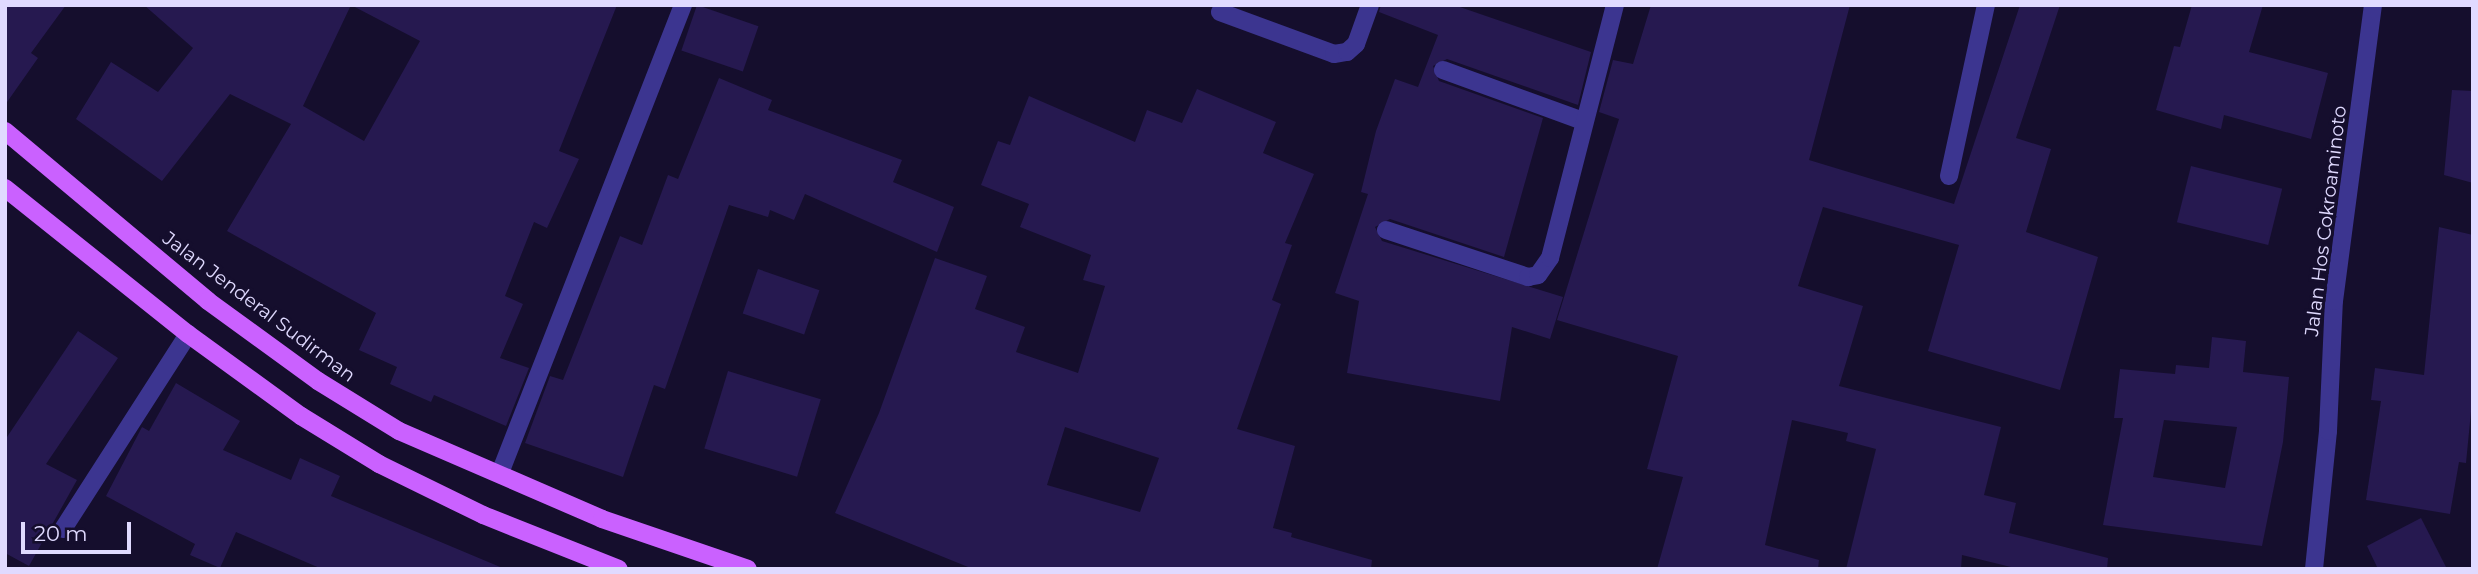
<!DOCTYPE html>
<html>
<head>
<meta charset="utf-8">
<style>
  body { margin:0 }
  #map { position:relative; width:2478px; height:574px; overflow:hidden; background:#150e2d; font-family:Montserrat,sans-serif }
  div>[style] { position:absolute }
  .building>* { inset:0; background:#261950; transform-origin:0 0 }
  .street>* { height:18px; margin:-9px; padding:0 9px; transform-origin:9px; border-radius:9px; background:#3c3590 }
  .primary>* { height:18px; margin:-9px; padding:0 9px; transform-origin:9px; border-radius:9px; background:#ca61ff }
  span { translate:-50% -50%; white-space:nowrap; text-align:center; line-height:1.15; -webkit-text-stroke:6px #150e2d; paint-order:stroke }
  .street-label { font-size:19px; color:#e0daff }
  .frame { position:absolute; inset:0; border:7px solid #e0daff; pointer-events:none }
  .scale { position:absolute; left:21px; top:522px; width:110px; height:32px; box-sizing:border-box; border:4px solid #e0daff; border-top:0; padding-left:9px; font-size:21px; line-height:24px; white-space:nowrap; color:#e0daff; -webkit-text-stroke:5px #150e2d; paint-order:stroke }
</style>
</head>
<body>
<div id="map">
  <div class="building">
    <div style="clip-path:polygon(5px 5px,66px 5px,31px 53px,38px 58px,5px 105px)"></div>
    <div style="clip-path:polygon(144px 5px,351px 5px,303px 106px,364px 141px,420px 41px,351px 5px,617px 5px,559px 151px,579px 159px,547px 228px,534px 222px,505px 296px,523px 304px,500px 358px,529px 368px,506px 426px,434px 395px,431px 402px,390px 384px,397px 367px,359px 350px,376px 313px,227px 231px,291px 124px,230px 94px,162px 181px,76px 119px,111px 62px,158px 92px,193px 48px)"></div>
    <div style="left:697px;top:5px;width:65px;height:48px;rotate:19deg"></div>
    <div style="clip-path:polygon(1381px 5px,1454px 5px,1591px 52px,1578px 105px,1447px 59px,1433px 66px,1439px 81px,1543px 118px,1504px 257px,1390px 219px,1375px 227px,1382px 241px,1563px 297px,1550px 339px,1512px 327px,1500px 401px,1347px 373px,1359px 301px,1335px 293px,1368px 194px,1361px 192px,1376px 131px,1395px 79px,1418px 87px,1438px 35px,1379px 12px)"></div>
    <div style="clip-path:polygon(1651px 5px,1850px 5px,1809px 160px,1954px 204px,2020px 5px,2060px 5px,2016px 138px,2051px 149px,2026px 232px,2098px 257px,2060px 390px,1928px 351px,1959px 245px,1823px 207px,1798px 286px,1863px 306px,1839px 386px,2001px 427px,1984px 495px,2016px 503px,2009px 533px,2108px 558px,2107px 569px,2019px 569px,1962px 555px,1961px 569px,1846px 569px,1876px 449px,1846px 441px,1848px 433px,1792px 420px,1765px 545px,1819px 560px,1818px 569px,1657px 569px,1683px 477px,1647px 469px,1678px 356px,1557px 320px,1619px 119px,1599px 112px,1613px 60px,1633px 64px)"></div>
    <div style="clip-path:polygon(2192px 5px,2263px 5px,2249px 52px,2328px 73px,2311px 139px,2224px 115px,2221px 129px,2156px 110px,2174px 46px,2180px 47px)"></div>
    <div style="clip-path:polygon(719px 78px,772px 100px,768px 110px,902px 160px,893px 182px,954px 207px,937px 252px,805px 194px,794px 220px,770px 210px,768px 217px,729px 205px,665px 389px,654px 385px,623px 477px,525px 443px,550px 376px,563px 380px,620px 236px,642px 245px,668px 175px,678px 179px)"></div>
    <div style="clip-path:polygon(evenodd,1197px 89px,1276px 122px,1263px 153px,1314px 174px,1285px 243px,1292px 245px,1272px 300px,1281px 304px,1237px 429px,1295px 446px,1273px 528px,1292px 533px,1291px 537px,1372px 560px,1371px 569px,973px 569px,835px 513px,879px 413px,935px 258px,987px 276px,975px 309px,1025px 327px,1016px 352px,1078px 373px,1105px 286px,1083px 280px,1091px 255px,1020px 227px,1029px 204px,981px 185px,998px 141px,1010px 145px,1029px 96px,1135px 142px,1147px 110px,1182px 123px,1197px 89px,1065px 427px,1159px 458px,1140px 512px,1047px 485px,1065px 427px)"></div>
    <div style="clip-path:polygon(2452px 90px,2473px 91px,2473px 183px,2444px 175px)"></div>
    <div style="left:2191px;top:166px;width:94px;height:58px;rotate:14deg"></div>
    <div style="clip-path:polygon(2439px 227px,2473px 235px,2473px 391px,2466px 463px,2459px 462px,2450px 514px,2366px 500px,2381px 401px,2371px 400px,2375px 368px,2424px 375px)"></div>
    <div style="left:758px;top:269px;width:65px;height:47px;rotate:19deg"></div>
    <div style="clip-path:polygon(78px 331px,118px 358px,46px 464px,77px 480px,29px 566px,5px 553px,5px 440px)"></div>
    <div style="clip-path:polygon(evenodd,2212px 337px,2246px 341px,2243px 372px,2289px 377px,2283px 442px,2262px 546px,2103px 525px,2123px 418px,2114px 418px,2120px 369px,2175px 374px,2176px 365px,2209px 368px,2212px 337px,2164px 420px,2237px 427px,2225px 488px,2153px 477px,2164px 420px)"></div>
    <div style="left:728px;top:371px;width:97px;height:81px;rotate:17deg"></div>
    <div style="clip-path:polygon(176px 383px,240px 421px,223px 450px,291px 480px,300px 458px,340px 476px,331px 496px,505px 569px,322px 569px,236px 532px,220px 568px,190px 555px,195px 544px,106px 496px,142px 427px,149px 431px)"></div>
    <div style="clip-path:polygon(2421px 518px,2447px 569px,2378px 569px,2367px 546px)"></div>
  </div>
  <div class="street">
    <div style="left:1220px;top:12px;width:121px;rotate:20.2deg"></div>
    <div style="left:1334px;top:54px;width:13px;rotate:-9deg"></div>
    <div style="left:1347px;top:52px;width:12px;rotate:-42deg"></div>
    <div style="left:1356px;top:44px;width:41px;rotate:-70.3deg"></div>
    <div style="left:1443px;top:70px;width:149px;rotate:20deg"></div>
    <div style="left:1949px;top:176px;width:175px;rotate:-77.8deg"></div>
    <div style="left:1386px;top:230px;width:150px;rotate:18.3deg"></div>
    <div style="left:1528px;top:277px;width:10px;rotate:-11deg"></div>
    <div style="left:1538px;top:275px;width:21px;rotate:-55deg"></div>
    <div style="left:1550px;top:258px;width:261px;rotate:-75.6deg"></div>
    <div style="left:500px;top:473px;width:503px;rotate:-68.64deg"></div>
    <div style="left:63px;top:529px;width:232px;rotate:-57.3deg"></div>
    <div style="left:2314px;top:569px;width:139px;rotate:-84.2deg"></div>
    <div style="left:2328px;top:431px;width:130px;rotate:-87.4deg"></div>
    <div style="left:2334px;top:301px;width:299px;rotate:-82.5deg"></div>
  </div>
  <div class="primary">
    <div style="left:5px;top:131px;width:265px;rotate:39.9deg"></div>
    <div style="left:208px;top:301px;width:136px;rotate:36deg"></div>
    <div style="left:318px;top:381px;width:95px;rotate:31.7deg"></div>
    <div style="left:399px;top:431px;width:221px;rotate:23.4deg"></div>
    <div style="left:602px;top:519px;width:154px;rotate:18.9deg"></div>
    <div style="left:5px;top:188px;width:234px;rotate:38.6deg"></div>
    <div style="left:188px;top:334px;width:140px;rotate:36deg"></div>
    <div style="left:301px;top:416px;width:92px;rotate:31.6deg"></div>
    <div style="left:379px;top:464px;width:116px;rotate:26.1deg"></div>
    <div style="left:483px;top:515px;width:146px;rotate:21.7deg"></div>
  </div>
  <div class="street-label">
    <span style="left:2326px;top:221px;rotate:-83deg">Jalan Hos Cokroaminoto</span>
    <span style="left:259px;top:307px;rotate:37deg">Jalan Jenderal Sudirman</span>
  </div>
  <div class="frame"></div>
  <div class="scale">20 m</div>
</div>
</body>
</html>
